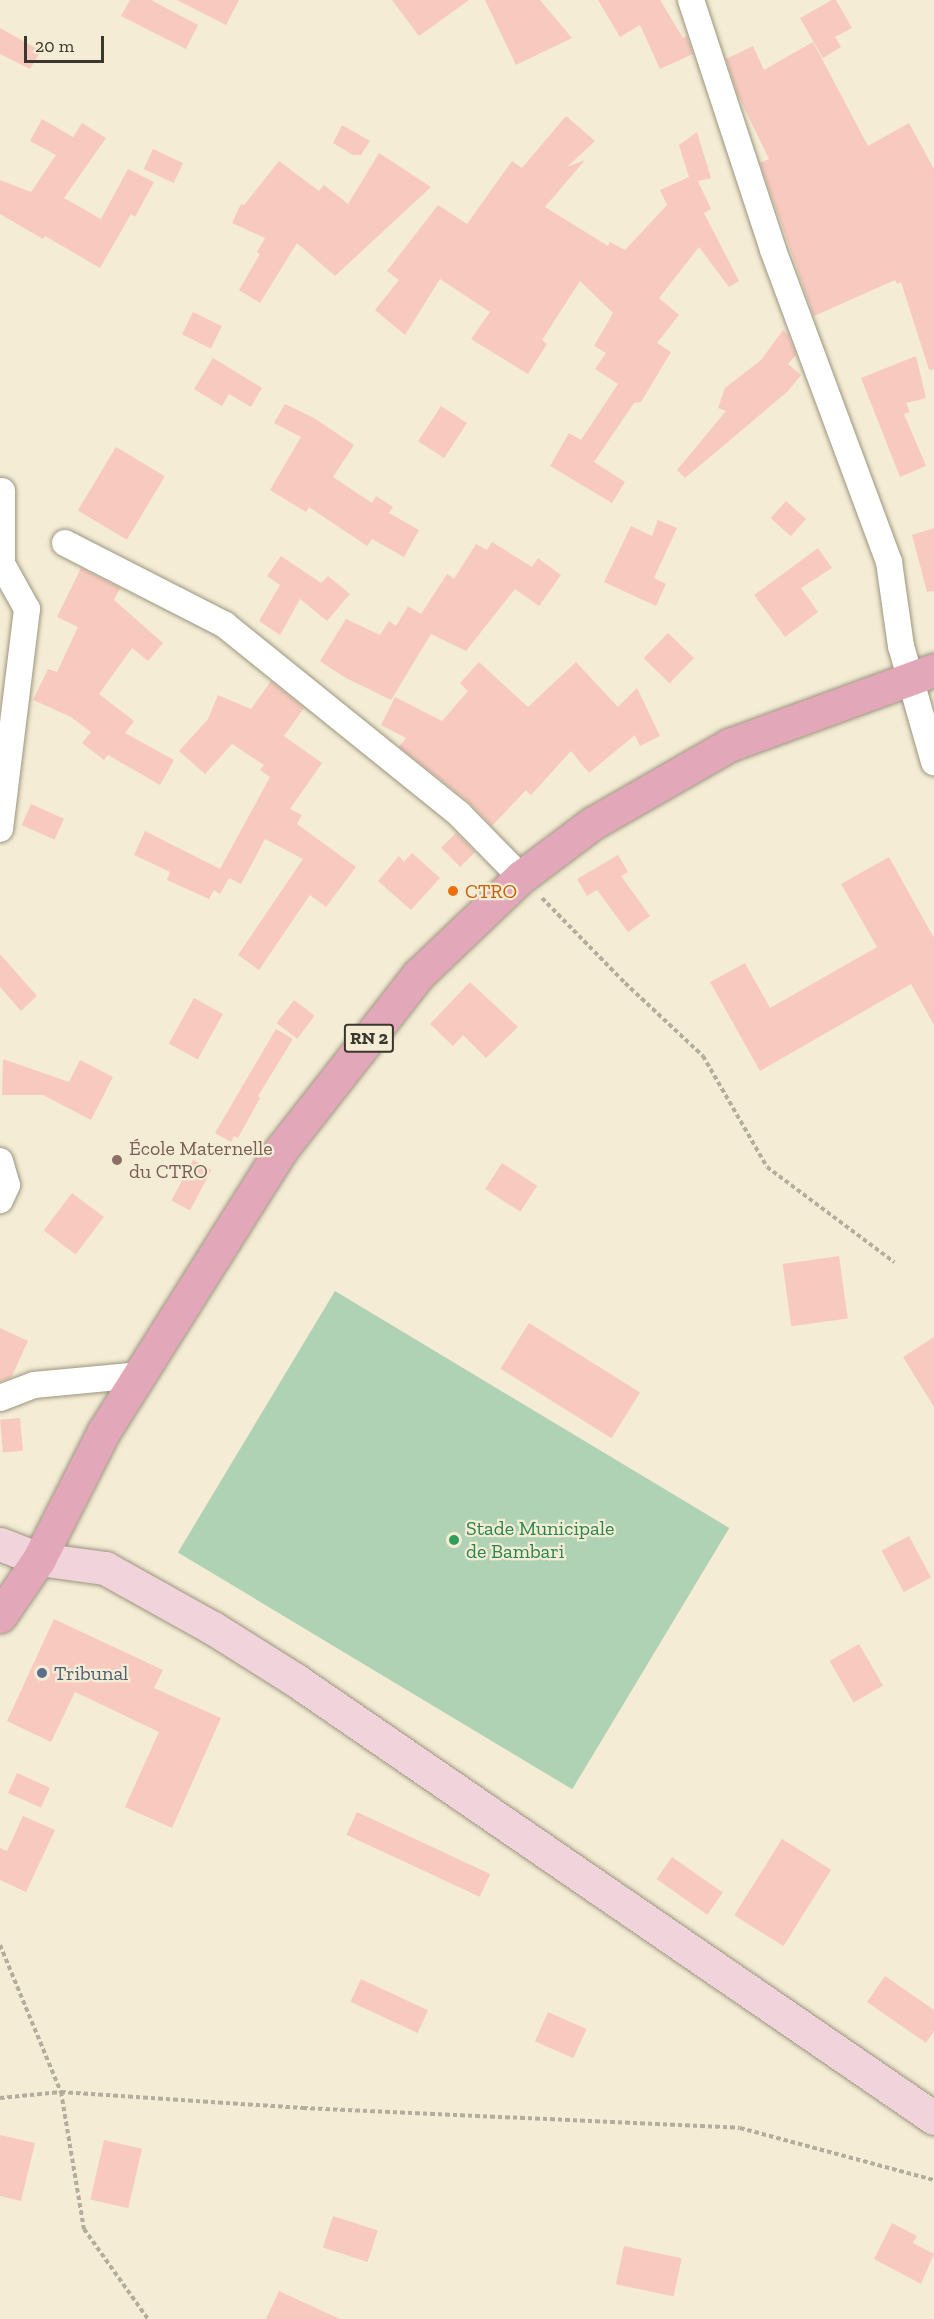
<!DOCTYPE html>
<html>
<head>
<meta charset="utf-8">
<style>
  body { margin:0 }
  #map { position:relative; width:934px; height:2319px; overflow:hidden; background:#f4ecd5; font-family:"Zilla Slab",serif }
  div>[style] { position:absolute }
  .green>* { inset:0; background:#b0d2b4; transform-origin:0 0 }
  .building>* { inset:0; background:#f8cabf; transform-origin:0 0 }
  .path>* { height:4px; margin-top:-2px; transform-origin:0; background:repeating-linear-gradient(90deg,#b3ad9b 0 4.5px,transparent 0 7.5px) }
  .roads { filter:drop-shadow(0 0 2px #9c957f) drop-shadow(0 0 2px #9c957f) }
  .street>* { height:26px; margin:-13px; padding:0 13px; transform-origin:13px; border-radius:13px; background:#fff }
  .secondary>* { height:33px; margin:-16.5px; padding:0 16.5px; transform-origin:16.5px; border-radius:16.5px; background:#f1d3dc }
  .primary>* { height:33px; margin:-16.5px; padding:0 16.5px; transform-origin:16.5px; border-radius:16.5px; background:#e2a7b9 }
  .dots>* { width:16px; height:16px; translate:-50% -50%; box-sizing:border-box; border:3px solid #f4ecd5; border-radius:50% }
  span { translate:-50% -50%; white-space:nowrap; text-align:center; line-height:1.15; -webkit-text-stroke:4.5px #f4ecd5; paint-order:stroke }
  .shield-label span { padding:2px 4px; background:#f4ecd5; border:2px solid; border-radius:4px; -webkit-text-stroke-width:0 }
  .shield-label { font-size:18px; color:#3a372e; font-weight:700 }
  .food-label { font-size:20px; color:#c56008 }
  .left { translate:0 -50%; text-align:left }
  .education-label { font-size:20px; color:#785e54 }
  .leisure-label { font-size:20px; color:#27864d }
  .service-label { font-size:20px; color:#4e5e75 }
  .scale { position:absolute; left:24px; top:36px; width:80px; height:27px; box-sizing:border-box; border:3px solid #3a372e; border-top:0; padding-left:8px; font-size:18px; line-height:21px; white-space:nowrap; color:#3a372e; -webkit-text-stroke:4px #f4ecd5; paint-order:stroke }
</style>
</head>
<body>
<div id="map">
  <div class="green">
    <div style="left:335px;top:1291px;width:460px;height:305px;rotate:31deg"></div>
  </div>
  <div class="building">
    <div style="clip-path:polygon(130px 0,151px 0,198px 25px,186px 49px,121px 16px)"></div>
    <div style="clip-path:polygon(177px 0,239px 0,226px 25px)"></div>
    <div style="clip-path:polygon(392px 0,469px 0,419px 36px)"></div>
    <div style="clip-path:polygon(485px 0,540px 0,572px 38px,516px 65px)"></div>
    <div style="clip-path:polygon(598px 0,660px 0,683px 38px,687px 36px,693px 54px,660px 69px,640px 25px,620px 37px)"></div>
    <div style="clip-path:polygon(832px 0,836px 0,852px 28px,835px 37px,841px 47px,823px 58px,800px 18px)"></div>
    <div style="clip-path:polygon(0 28px,41px 51px,30px 69px,0 54px)"></div>
    <div style="clip-path:polygon(813px 42px,868px 146px,909px 123px,934px 169px,934px 369px,929px 370px,901px 282px,897px 284px,895px 280px,814px 316px,807px 297px,760px 163px,769px 159px,737px 93px,726px 59px,753px 46px,764px 70px)"></div>
    <div style="clip-path:polygon(566px 116px,595px 141px,567px 167px,585px 160px,545px 207px,608px 246px,610px 242px,625px 250px,667px 205px,660px 190px,689px 177px,679px 145px,697px 132px,711px 178px,698px 181px,711px 209px,704px 213px,739px 281px,729px 287px,699px 247px,659px 298px,679px 315px,657px 343px,671px 352px,641px 402px,634px 403px,594px 462px,625px 482px,612px 503px,550px 466px,569px 433px,581px 440px,618px 384px,595px 369px,606px 353px,594px 346px,613px 313px,580px 281px,542px 340px,547px 344px,528px 374px,471px 339px,490px 312px,440px 279px,405px 335px,375px 310px,399px 280px,387px 271px,438px 205px,467px 224px,512px 161px,522px 168px)"></div>
    <div style="clip-path:polygon(42px 119px,73px 137px,82px 123px,106px 138px,64px 198px,101px 219px,128px 169px,154px 182px,135px 217px,131px 214px,100px 268px,45px 236px,43px 239px,0 214px,0 180px,31px 192px,56px 155px,30px 141px)"></div>
    <div style="clip-path:polygon(342px 125px,370px 141px,361px 155px,353px 155px,333px 143px)"></div>
    <div style="left:153px;top:149px;width:33px;height:22px;rotate:25deg"></div>
    <div style="clip-path:polygon(379px 153px,431px 187px,335px 276px,297px 243px,260px 303px,239px 290px,260px 254px,257px 252px,265px 238px,232px 223px,241px 204px,244px 205px,279px 161px,319px 191px,324px 185px,348px 204px)"></div>
    <div style="left:193px;top:312px;width:32px;height:25px;rotate:26deg"></div>
    <div style="clip-path:polygon(783px 330px,788px 335px,796px 355px,788px 364px,801px 375px,787px 392px,685px 478px,677px 470px,726px 411px,718px 408px,725px 388px,761px 360px)"></div>
    <div style="clip-path:polygon(916px 356px,926px 398px,906px 403px,910px 412px,904px 414px,926px 466px,900px 477px,861px 378px)"></div>
    <div style="clip-path:polygon(213px 358px,262px 388px,251px 407px,229px 394px,222px 406px,194px 389px)"></div>
    <div style="clip-path:polygon(285px 404px,314px 418px,354px 445px,333px 477px,372px 503px,376px 496px,393px 507px,389px 513px,419px 530px,404px 557px,372px 539px,367px 546px,309px 507px,306px 512px,270px 490px,301px 437px,274px 423px)"></div>
    <div style="left:441px;top:406px;width:31px;height:42px;rotate:33deg"></div>
    <div style="left:116px;top:447px;width:57px;height:74px;rotate:31deg"></div>
    <div style="left:786px;top:501px;width:27px;height:23px;rotate:42deg"></div>
    <div style="clip-path:polygon(658px 520px,677px 528px,654px 578px,666px 584px,656px 606px,604px 582px,631px 526px,652px 536px)"></div>
    <div style="clip-path:polygon(934px 528px,934px 591px,927px 592px,912px 535px)"></div>
    <div style="clip-path:polygon(492px 542px,532px 567px,538px 558px,561px 575px,539px 606px,515px 589px,466px 651px,431px 634px,391px 700px,344px 677px,320px 661px,346px 619px,380px 635px,389px 621px,396px 626px,408px 606px,421px 614px,447px 574px,454px 579px,476px 544px,487px 550px)"></div>
    <div style="clip-path:polygon(818px 548px,832px 568px,801px 588px,818px 612px,785px 637px,754px 595px)"></div>
    <div style="clip-path:polygon(281px 556px,321px 583px,328px 576px,350px 594px,327px 621px,300px 599px,280px 635px,259px 621px,280px 585px,267px 576px)"></div>
    <div style="clip-path:polygon(81px 568px,120px 588px,114px 600px,163px 643px,148px 661px,132px 648px,99px 694px,134px 721px,125px 733px,174px 760px,160px 785px,108px 755px,104px 760px,82px 743px,91px 732px,71px 717px,33px 700px,48px 669px,57px 672px,78px 627px,57px 617px)"></div>
    <div style="left:668px;top:633px;width:36px;height:35px;rotate:44deg"></div>
    <div style="clip-path:polygon(479px 662px,528px 707px,576px 662px,618px 707px,637px 688px,660px 736px,640px 746px,635px 735px,589px 773px,571px 751px,531px 795px,526px 790px,492px 826px,469px 802px,399px 747px,406px 738px,381px 725px,395px 697px,442px 721px,468px 691px,460px 683px)"></div>
    <div style="clip-path:polygon(271px 681px,304px 708px,284px 736px,322px 763px,290px 809px,302px 815px,297px 824px,356px 867px,326px 907px,310px 895px,259px 970px,238px 955px,303px 859px,265px 839px,241px 884px,229px 878px,220px 894px,214px 890px,209px 899px,167px 880px,170px 872px,134px 855px,145px 831px,220px 869px,270px 777px,260px 770px,264px 765px,232px 744px,205px 774px,179px 751px,208px 719px,218px 695px,251px 709px)"></div>
    <div style="left:31px;top:804px;width:36px;height:23px;rotate:24deg"></div>
    <div style="left:456px;top:833px;width:27px;height:21px;rotate:45deg"></div>
    <div style="clip-path:polygon(412px 853px,440px 878px,411px 910px,378px 881px,399px 856px,404px 862px)"></div>
    <div style="clip-path:polygon(618px 855px,628px 872px,621px 876px,650px 916px,628px 932px,597px 890px,587px 896px,577px 879px)"></div>
    <div style="clip-path:polygon(889px 857px,934px 938px,934px 1025px,911px 984px,760px 1071px,710px 982px,745px 963px,770px 1008px,877px 947px,841px 884px)"></div>
    <div style="clip-path:polygon(0 954px,37px 996px,21px 1011px,0 987px)"></div>
    <div style="clip-path:polygon(470px 982px,518px 1027px,486px 1058px,463px 1035px,453px 1046px,430px 1024px)"></div>
    <div style="left:194px;top:998px;width:33px;height:52px;rotate:29deg"></div>
    <div style="left:294px;top:1000px;width:26px;height:29px;rotate:37deg"></div>
    <div style="clip-path:polygon(276px 1029px,293px 1039px,258px 1096px,260px 1098px,238px 1138px,234px 1136px,231px 1142px,215px 1133px)"></div>
    <div style="clip-path:polygon(3px 1059px,69px 1082px,80px 1060px,113px 1077px,91px 1120px,43px 1095px,2px 1095px)"></div>
    <div style="left:193px;top:1160px;width:21px;height:46px;rotate:28deg"></div>
    <div style="left:502px;top:1163px;width:42px;height:31px;rotate:33deg"></div>
    <div style="left:72px;top:1193px;width:40px;height:47px;rotate:37deg"></div>
    <div style="left:839px;top:1256px;width:63px;height:57px;rotate:82deg"></div>
    <div style="left:529px;top:1323px;width:131px;height:54px;rotate:32deg"></div>
    <div style="clip-path:polygon(0 1328px,28px 1341px,11px 1378px,0 1382px)"></div>
    <div style="clip-path:polygon(934px 1337px,934px 1407px,903px 1357px)"></div>
    <div style="left:20px;top:1418px;width:33px;height:20px;rotate:85deg"></div>
    <div style="left:909px;top:1536px;width:47px;height:31px;rotate:62deg"></div>
    <div style="clip-path:polygon(54px 1619px,163px 1670px,154px 1688px,221px 1718px,172px 1828px,125px 1807px,159px 1732px,75px 1692px,51px 1742px,7px 1721px)"></div>
    <div style="left:859px;top:1644px;width:48px;height:34px;rotate:60deg"></div>
    <div style="left:17px;top:1773px;width:36px;height:22px;rotate:24deg"></div>
    <div style="left:357px;top:1812px;width:147px;height:25px;rotate:25deg"></div>
    <div style="clip-path:polygon(23px 1816px,55px 1830px,26px 1892px,0 1880px,0 1848px,7px 1851px)"></div>
    <div style="left:782px;top:1839px;width:58px;height:90px;rotate:32deg"></div>
    <div style="left:672px;top:1857px;width:62px;height:27px;rotate:35deg"></div>
    <div style="clip-path:polygon(885px 1976px,934px 2010px,934px 2031px,926px 2043px,867px 2002px)"></div>
    <div style="left:361px;top:1979px;width:74px;height:25px;rotate:25deg"></div>
    <div style="left:548px;top:2012px;width:42px;height:32px;rotate:24deg"></div>
    <div style="clip-path:polygon(0 2135px,35px 2143px,21px 2201px,0 2196px)"></div>
    <div style="left:104px;top:2140px;width:39px;height:61px;rotate:13deg"></div>
    <div style="left:333px;top:2216px;width:47px;height:33px;rotate:18deg"></div>
    <div style="clip-path:polygon(892px 2223px,917px 2236px,913px 2243px,934px 2254px,921px 2284px,874px 2259px)"></div>
    <div style="left:624px;top:2246px;width:59px;height:39px;rotate:12deg"></div>
    <div style="clip-path:polygon(279px 2291px,340px 2319px,266px 2319px)"></div>
  </div>
  <div class="path">
    <div style="left:542px;top:898px;width:119px;rotate:45.7deg"></div>
    <div style="left:625px;top:983px;width:107px;rotate:43.1deg"></div>
    <div style="left:703px;top:1056px;width:128px;rotate:60deg"></div>
    <div style="left:767px;top:1167px;width:159px;rotate:36.8deg"></div>
    <div style="left:0;top:1945px;width:159px;rotate:67.5deg"></div>
    <div style="left:61px;top:2092px;width:139px;rotate:80.5deg"></div>
    <div style="left:84px;top:2229px;width:110px;rotate:54.6deg"></div>
    <div style="left:0;top:2098px;width:61px;rotate:-5.6deg"></div>
    <div style="left:61px;top:2092px;width:243px;rotate:3.8deg"></div>
    <div style="left:303px;top:2108px;width:437px;rotate:2.6deg"></div>
    <div style="left:740px;top:2128px;width:201px;rotate:15deg"></div>
  </div>
  <div class="roads">
    <div class="street">
      <div style="left:691px;top:0;width:263px;rotate:71.8deg"></div>
      <div style="left:773px;top:250px;width:333px;rotate:69.6deg"></div>
      <div style="left:889px;top:562px;width:85px;rotate:81.9deg"></div>
      <div style="left:901px;top:646px;width:121px;rotate:74.1deg"></div>
      <div style="left:65px;top:543px;width:180px;rotate:27.1deg"></div>
      <div style="left:225px;top:625px;width:301px;rotate:38.9deg"></div>
      <div style="left:459px;top:814px;width:88px;rotate:45.5deg"></div>
      <div style="left:0;top:829px;width:222px;rotate:-83deg"></div>
      <div style="left:27px;top:609px;width:51px;rotate:-119.1deg"></div>
      <div style="left:2px;top:564px;width:73px;rotate:-90deg"></div>
      <div style="left:0;top:1161px;width:25px;rotate:74deg"></div>
      <div style="left:7px;top:1185px;width:17px;rotate:115deg"></div>
      <div style="left:0;top:1398px;width:36px;rotate:-21deg"></div>
      <div style="left:34px;top:1385px;width:105px;rotate:-5.4deg"></div>
    </div>
    <div class="secondary">
      <div style="left:0;top:1544px;width:42px;rotate:21deg"></div>
      <div style="left:39px;top:1559px;width:67px;rotate:7.8deg"></div>
      <div style="left:105px;top:1568px;width:124px;rotate:29.1deg"></div>
      <div style="left:213px;top:1628px;width:96px;rotate:32.2deg"></div>
      <div style="left:294px;top:1679px;width:776px;rotate:34.45deg"></div>
    </div>
    <div class="primary">
      <div style="left:0;top:1616px;width:69px;rotate:-55.6deg"></div>
      <div style="left:39px;top:1559px;width:144px;rotate:-63.1deg"></div>
      <div style="left:104px;top:1431px;width:331px;rotate:-57.8deg"></div>
      <div style="left:280px;top:1151px;width:225px;rotate:-51.9deg"></div>
      <div style="left:419px;top:974px;width:141px;rotate:-43.6deg"></div>
      <div style="left:521px;top:877px;width:90px;rotate:-36.9deg"></div>
      <div style="left:593px;top:823px;width:157px;rotate:-29.8deg"></div>
      <div style="left:729px;top:745px;width:218px;rotate:-20.1deg"></div>
    </div>
  </div>
  <div class="dots">
    <div style="left:453px;top:891px;background:#e8710a"></div>
    <div style="left:117px;top:1160px;background:#8d6e63"></div>
    <div style="left:454px;top:1540px;background:#2e9e5b"></div>
    <div style="left:42px;top:1673px;background:#5c6f8a"></div>
  </div>
  <div class="shield-label">
    <span style="left:369px;top:1038px">RN 2</span>
  </div>
  <div class="food-label">
    <span class="left" style="left:465px;top:891px">CTRO</span>
  </div>
  <div class="education-label">
    <span class="left" style="left:129px;top:1160px">École Maternelle<br>du CTRO</span>
  </div>
  <div class="leisure-label">
    <span class="left" style="left:466px;top:1540px">Stade Municipale<br>de Bambari</span>
  </div>
  <div class="service-label">
    <span class="left" style="left:54px;top:1673px">Tribunal</span>
  </div>
  <div class="scale">20 m</div>
</div>
</body>
</html>
